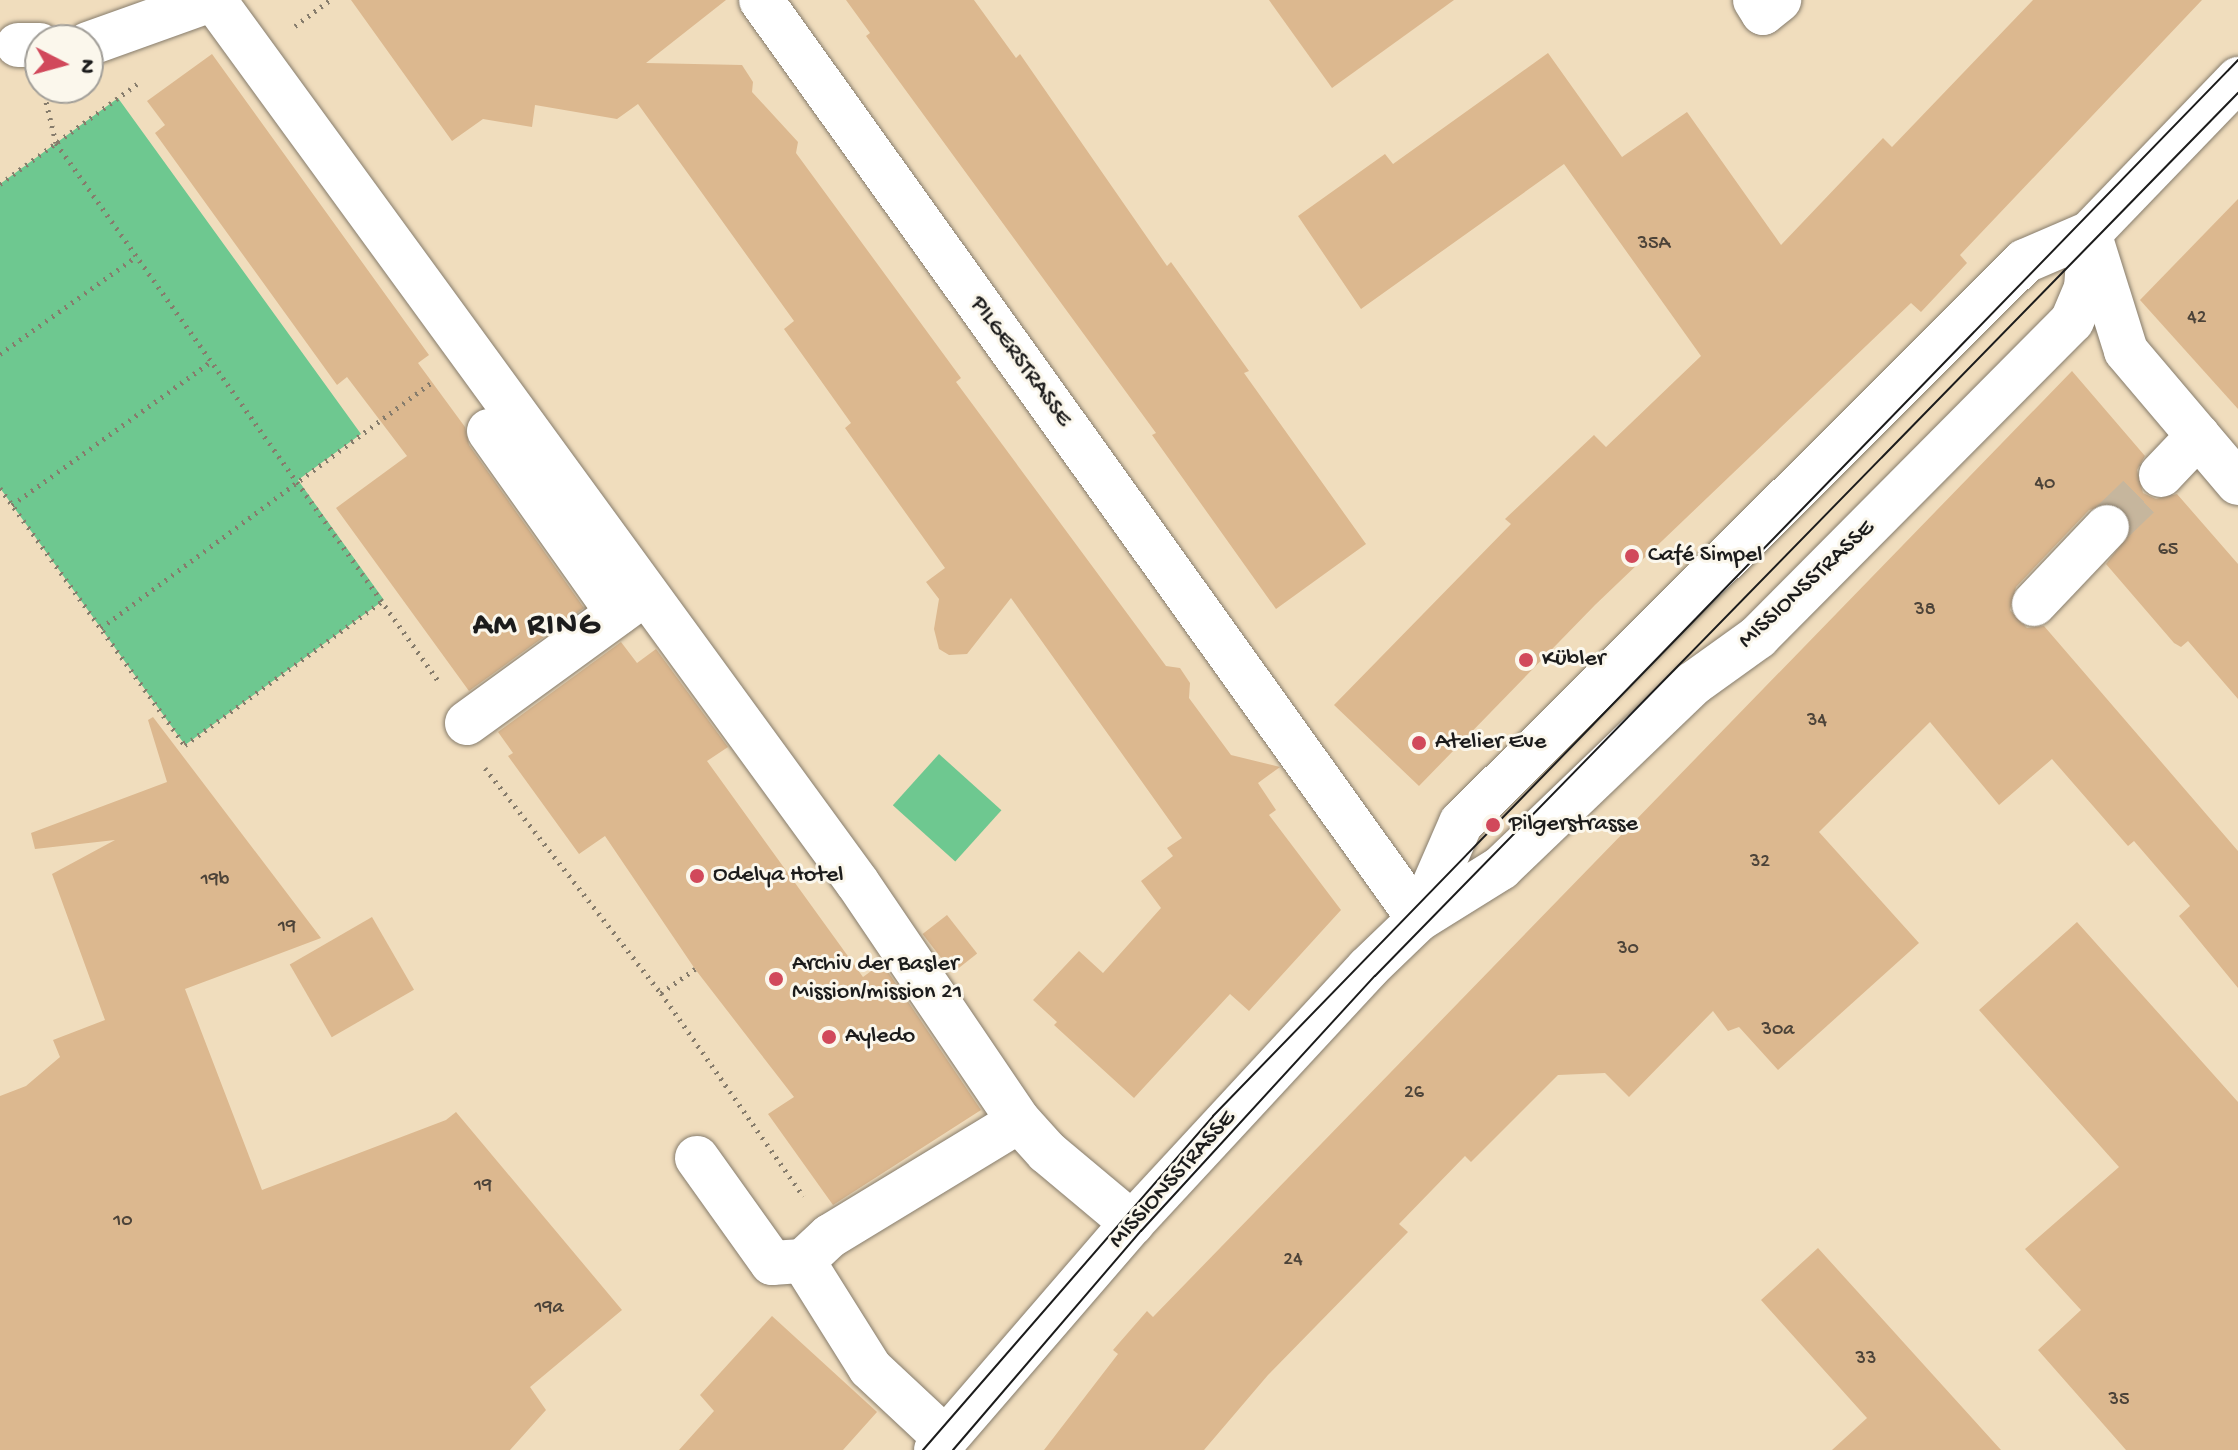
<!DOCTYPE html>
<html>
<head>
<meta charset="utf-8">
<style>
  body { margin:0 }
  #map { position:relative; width:2238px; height:1450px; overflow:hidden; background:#f0ddbd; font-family:"Gochi Hand",sans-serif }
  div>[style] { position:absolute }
  .green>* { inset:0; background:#6ec890; transform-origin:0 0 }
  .building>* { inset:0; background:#dcb88f; transform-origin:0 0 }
  .minor-tunnel>* { height:44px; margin-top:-22px; transform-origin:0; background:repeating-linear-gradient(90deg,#c6b69d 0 44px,transparent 0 66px) }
  .path>* { height:5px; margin-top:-2.5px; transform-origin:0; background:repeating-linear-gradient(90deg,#867c6c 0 2px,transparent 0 8px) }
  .roads { filter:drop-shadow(0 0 2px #867c6c) drop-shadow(0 0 2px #867c6c) }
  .minor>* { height:44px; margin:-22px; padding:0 22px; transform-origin:22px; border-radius:22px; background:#fff }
  .major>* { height:44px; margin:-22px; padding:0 22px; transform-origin:22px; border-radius:22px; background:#fff }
  .tram>* { height:2px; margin:-1px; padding:0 1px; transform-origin:1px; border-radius:1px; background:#1c1c1c }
  .dots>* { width:22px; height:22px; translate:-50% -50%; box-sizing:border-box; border:4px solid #fbf7ec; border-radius:50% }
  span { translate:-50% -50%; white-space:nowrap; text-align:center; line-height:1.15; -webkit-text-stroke:6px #fbf7ec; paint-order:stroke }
  .number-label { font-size:20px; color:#4c4339 }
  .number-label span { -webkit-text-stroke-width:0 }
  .street-label { font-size:24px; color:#1c1c1c }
  .poi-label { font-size:24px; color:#1c1c1c }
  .left { translate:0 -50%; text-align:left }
  .district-label { font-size:32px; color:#1c1c1c; font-weight:700; letter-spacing:2px }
  .north { position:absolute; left:24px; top:24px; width:80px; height:80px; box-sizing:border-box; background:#fbf7ec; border:2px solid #a29f99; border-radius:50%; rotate:96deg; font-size:22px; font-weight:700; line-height:32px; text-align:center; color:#1c1c1c }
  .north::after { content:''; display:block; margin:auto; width:28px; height:36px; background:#d1495b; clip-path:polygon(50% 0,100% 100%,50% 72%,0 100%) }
</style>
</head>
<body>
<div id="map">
  <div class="green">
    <div style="clip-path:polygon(118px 98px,361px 434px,298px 480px,384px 600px,185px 745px,0 488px,0 184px)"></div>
    <div style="left:939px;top:754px;width:84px;height:69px;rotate:42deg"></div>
  </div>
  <div class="building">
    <div style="clip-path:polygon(351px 0,726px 0,646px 63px,742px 65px,753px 82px,752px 92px,798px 142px,796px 153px,961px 378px,956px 382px,1166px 666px,1180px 668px,1190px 683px,1189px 698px,1231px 755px,1280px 767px,1258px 783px,1276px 810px,1269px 815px,1341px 910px,1249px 1011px,1230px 994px,1134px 1098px,1054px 1025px,1057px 1022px,1033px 1000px,1079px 951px,1103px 973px,1161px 908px,1141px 881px,1173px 856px,1167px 848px,1182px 838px,1011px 598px,967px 654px,949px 655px,939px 649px,934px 629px,939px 599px,926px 582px,945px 568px,845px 428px,851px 423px,784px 329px,794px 321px,638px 104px,617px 119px,535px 105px,532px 127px,483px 119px,452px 141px)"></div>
    <div style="clip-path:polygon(846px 0,974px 0,1016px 58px,1020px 54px,1167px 266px,1171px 262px,1249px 371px,1244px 373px,1366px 544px,1276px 609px,1152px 435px,1156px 433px,866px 36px,870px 33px)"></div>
    <div style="clip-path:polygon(1269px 0,1454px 0,1332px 88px)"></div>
    <div style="clip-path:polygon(2033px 0,2202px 0,1960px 255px,1967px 263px,1921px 312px,1911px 303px,1595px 605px,1419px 786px,1334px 705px,1511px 524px,1505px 519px,1594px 435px,1606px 447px,1701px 356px,1564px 164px,1361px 309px,1298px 216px,1385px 154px,1393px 164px,1548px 53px,1622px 157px,1687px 112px,1781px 245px,1883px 138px,1892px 147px)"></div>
    <div style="clip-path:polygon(212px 54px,429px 355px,418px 363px,465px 427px,469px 445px,584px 608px,469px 691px,336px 508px,407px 456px,347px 377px,337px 385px,155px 133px,165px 125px,147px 101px)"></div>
    <div style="clip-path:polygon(2238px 199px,2238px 409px,2140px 300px)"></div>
    <div style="clip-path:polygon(2072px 371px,2145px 456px,2137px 470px,2143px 493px,2156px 499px,2177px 494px,2238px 564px,2238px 699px,2188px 641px,2181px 647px,2174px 643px,2106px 564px,2131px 532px,2125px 509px,2114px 503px,2089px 510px,2016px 587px,2010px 610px,2027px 628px,2044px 626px,2238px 851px,2238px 988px,2179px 916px,2190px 906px,2134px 841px,2128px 846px,2052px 759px,1999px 805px,1930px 722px,1819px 832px,1919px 943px,1778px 1070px,1739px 1027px,1728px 1031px,1713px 1011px,1629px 1097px,1605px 1073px,1558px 1075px,1471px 1162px,1465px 1156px,1399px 1224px,1408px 1232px,1268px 1375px,1204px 1450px,1044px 1450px,1118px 1354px,1113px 1350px,1147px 1311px,1153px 1317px)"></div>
    <div style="clip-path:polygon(621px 642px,637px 663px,656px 649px,728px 747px,707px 761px,863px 977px,882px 963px,981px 1110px,833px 1205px,768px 1114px,794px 1097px,695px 969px,605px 836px,579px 854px,508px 756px,513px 753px,498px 732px)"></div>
    <div style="clip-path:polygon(153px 717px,321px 938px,185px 989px,262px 1190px,446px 1120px,456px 1112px,622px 1310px,530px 1387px,546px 1410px,510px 1450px,0 1450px,0 1096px,26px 1086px,60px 1057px,53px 1040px,105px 1020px,52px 874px,115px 840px,35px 849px,31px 833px,167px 782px,148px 720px)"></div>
    <div style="left:947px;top:915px;width:49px;height:31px;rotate:52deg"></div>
    <div style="left:372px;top:917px;width:84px;height:95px;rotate:60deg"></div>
    <div style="clip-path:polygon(2077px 922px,2238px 1102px,2238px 1450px,2126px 1450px,2038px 1350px,2081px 1310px,2025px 1249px,2119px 1167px,1979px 1010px)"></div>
    <div style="clip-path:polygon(1818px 1248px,2001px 1450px,1832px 1450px,1867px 1418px,1761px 1300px)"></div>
    <div style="clip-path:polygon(772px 1316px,877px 1412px,843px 1450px,679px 1450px,714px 1411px,700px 1395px)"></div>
  </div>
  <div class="minor-tunnel">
    <div style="left:2107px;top:527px;width:75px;rotate:-43.9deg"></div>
  </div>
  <div class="path">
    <div style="left:295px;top:26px;width:44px;rotate:-36.6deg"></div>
    <div style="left:137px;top:84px;width:100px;rotate:143.9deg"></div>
    <div style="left:56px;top:143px;width:661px;rotate:54.6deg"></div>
    <div style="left:0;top:184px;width:69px;rotate:-36.2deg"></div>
    <div style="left:56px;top:143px;width:51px;rotate:-103.5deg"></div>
    <div style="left:0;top:354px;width:168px;rotate:-35.6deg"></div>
    <div style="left:0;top:488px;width:317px;rotate:54.3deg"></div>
    <div style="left:185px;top:745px;width:246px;rotate:-36.1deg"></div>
    <div style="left:12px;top:505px;width:246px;rotate:-35.8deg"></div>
    <div style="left:101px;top:628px;width:412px;rotate:-36.6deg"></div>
    <div style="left:485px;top:768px;width:286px;rotate:52deg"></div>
    <div style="left:661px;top:993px;width:248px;rotate:55deg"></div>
    <div style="left:661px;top:993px;width:42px;rotate:-35.2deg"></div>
  </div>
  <div class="roads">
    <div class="minor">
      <div style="left:214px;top:0;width:1092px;rotate:53.91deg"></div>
      <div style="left:857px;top:882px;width:289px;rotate:55.9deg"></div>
      <div style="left:1019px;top:1121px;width:42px;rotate:47.9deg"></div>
      <div style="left:1047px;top:1152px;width:111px;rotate:39.9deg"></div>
      <div style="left:761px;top:0;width:1130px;rotate:54.4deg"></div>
      <div style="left:1755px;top:0;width:15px;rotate:58deg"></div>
      <div style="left:1763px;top:13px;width:21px;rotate:-39deg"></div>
      <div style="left:88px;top:44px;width:131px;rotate:-19.7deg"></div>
      <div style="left:18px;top:45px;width:22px"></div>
      <div style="left:2091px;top:239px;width:117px;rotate:72.6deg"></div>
      <div style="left:2126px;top:351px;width:173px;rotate:49.7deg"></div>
      <div style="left:489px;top:431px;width:223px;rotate:54.7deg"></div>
      <div style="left:2161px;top:475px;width:54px;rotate:-46.5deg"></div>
      <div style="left:2034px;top:604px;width:106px;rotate:-46.5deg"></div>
      <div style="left:467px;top:723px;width:216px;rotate:-36deg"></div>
      <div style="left:697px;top:1158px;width:129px;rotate:54.5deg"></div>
      <div style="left:772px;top:1263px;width:31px;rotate:-4deg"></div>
      <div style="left:803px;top:1261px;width:37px;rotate:-43deg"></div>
      <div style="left:830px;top:1236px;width:221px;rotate:-31.3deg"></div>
      <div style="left:803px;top:1261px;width:126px;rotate:57.9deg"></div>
      <div style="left:870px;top:1368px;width:104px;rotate:43.1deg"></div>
    </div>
    <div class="major">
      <div style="left:1419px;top:919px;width:105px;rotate:-66.4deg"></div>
      <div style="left:1461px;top:823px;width:796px;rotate:-44.9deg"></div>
      <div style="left:2025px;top:261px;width:71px;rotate:-23.3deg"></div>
      <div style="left:2090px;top:233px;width:214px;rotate:-46.1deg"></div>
      <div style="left:936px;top:1450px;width:300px;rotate:-49.2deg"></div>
      <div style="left:1132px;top:1223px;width:347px;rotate:-47.2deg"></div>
      <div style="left:1368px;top:968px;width:71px;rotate:-43.9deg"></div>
      <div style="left:1419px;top:919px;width:97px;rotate:-31.9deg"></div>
      <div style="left:1501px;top:868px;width:267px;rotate:-43.8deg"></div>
      <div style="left:1694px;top:683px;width:79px;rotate:-35.7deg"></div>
      <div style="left:1758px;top:637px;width:445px;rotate:-45.2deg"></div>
      <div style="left:2072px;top:321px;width:36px;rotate:-67deg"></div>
      <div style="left:2086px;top:288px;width:55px;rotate:-85.8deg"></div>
    </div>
  </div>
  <div class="tram">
    <div style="left:923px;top:1450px;width:442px;rotate:-49deg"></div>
    <div style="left:1213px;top:1116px;width:1472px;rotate:-45.85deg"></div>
    <div style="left:953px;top:1450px;width:289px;rotate:-49.4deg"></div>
    <div style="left:1141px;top:1231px;width:346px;rotate:-47.5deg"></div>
    <div style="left:1375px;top:976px;width:1235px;rotate:-45.66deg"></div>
  </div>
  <div class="dots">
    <div style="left:1632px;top:556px;background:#d1495b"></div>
    <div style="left:1526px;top:660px;background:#d1495b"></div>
    <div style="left:1419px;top:743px;background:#d1495b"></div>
    <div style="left:1493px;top:825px;background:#d1495b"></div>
    <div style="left:697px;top:876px;background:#d1495b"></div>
    <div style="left:776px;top:979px;background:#d1495b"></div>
    <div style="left:829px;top:1037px;background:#d1495b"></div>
  </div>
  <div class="number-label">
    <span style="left:1654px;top:244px">35A</span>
    <span style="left:2197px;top:318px">42</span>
    <span style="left:2045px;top:484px">40</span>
    <span style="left:2168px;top:550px">65</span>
    <span style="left:1925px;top:610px">38</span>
    <span style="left:1817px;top:721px">34</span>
    <span style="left:1760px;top:862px">32</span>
    <span style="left:215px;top:880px">19b</span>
    <span style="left:287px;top:927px">19</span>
    <span style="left:1628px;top:949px">30</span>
    <span style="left:1778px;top:1030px">30a</span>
    <span style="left:1414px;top:1093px">26</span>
    <span style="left:483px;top:1186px">19</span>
    <span style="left:123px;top:1221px">10</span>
    <span style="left:1293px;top:1260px">24</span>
    <span style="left:549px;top:1308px">19a</span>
    <span style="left:1866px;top:1359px">33</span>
    <span style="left:2119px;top:1400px">35</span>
  </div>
  <div class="street-label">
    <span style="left:1020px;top:362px;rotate:54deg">PILGERSTRASSE</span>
    <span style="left:1807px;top:585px;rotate:-43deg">MISSIONSSTRASSE</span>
    <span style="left:1173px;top:1180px;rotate:-48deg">MISSIONSSTRASSE</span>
  </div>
  <div class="poi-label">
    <span class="left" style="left:1648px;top:556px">Café Simpel</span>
    <span class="left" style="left:1542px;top:660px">Kübler</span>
    <span class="left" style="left:1435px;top:743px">Atelier Eve</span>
    <span class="left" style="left:1509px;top:825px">Pilgerstrasse</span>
    <span class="left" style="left:713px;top:876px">Odelya Hotel</span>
    <span class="left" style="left:792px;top:979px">Archiv der Basler<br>Mission/mission 21</span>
    <span class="left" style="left:845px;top:1037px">Ayledo</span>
  </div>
  <div class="district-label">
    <span style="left:537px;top:626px">AM RING</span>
  </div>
  <div class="north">N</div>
</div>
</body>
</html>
